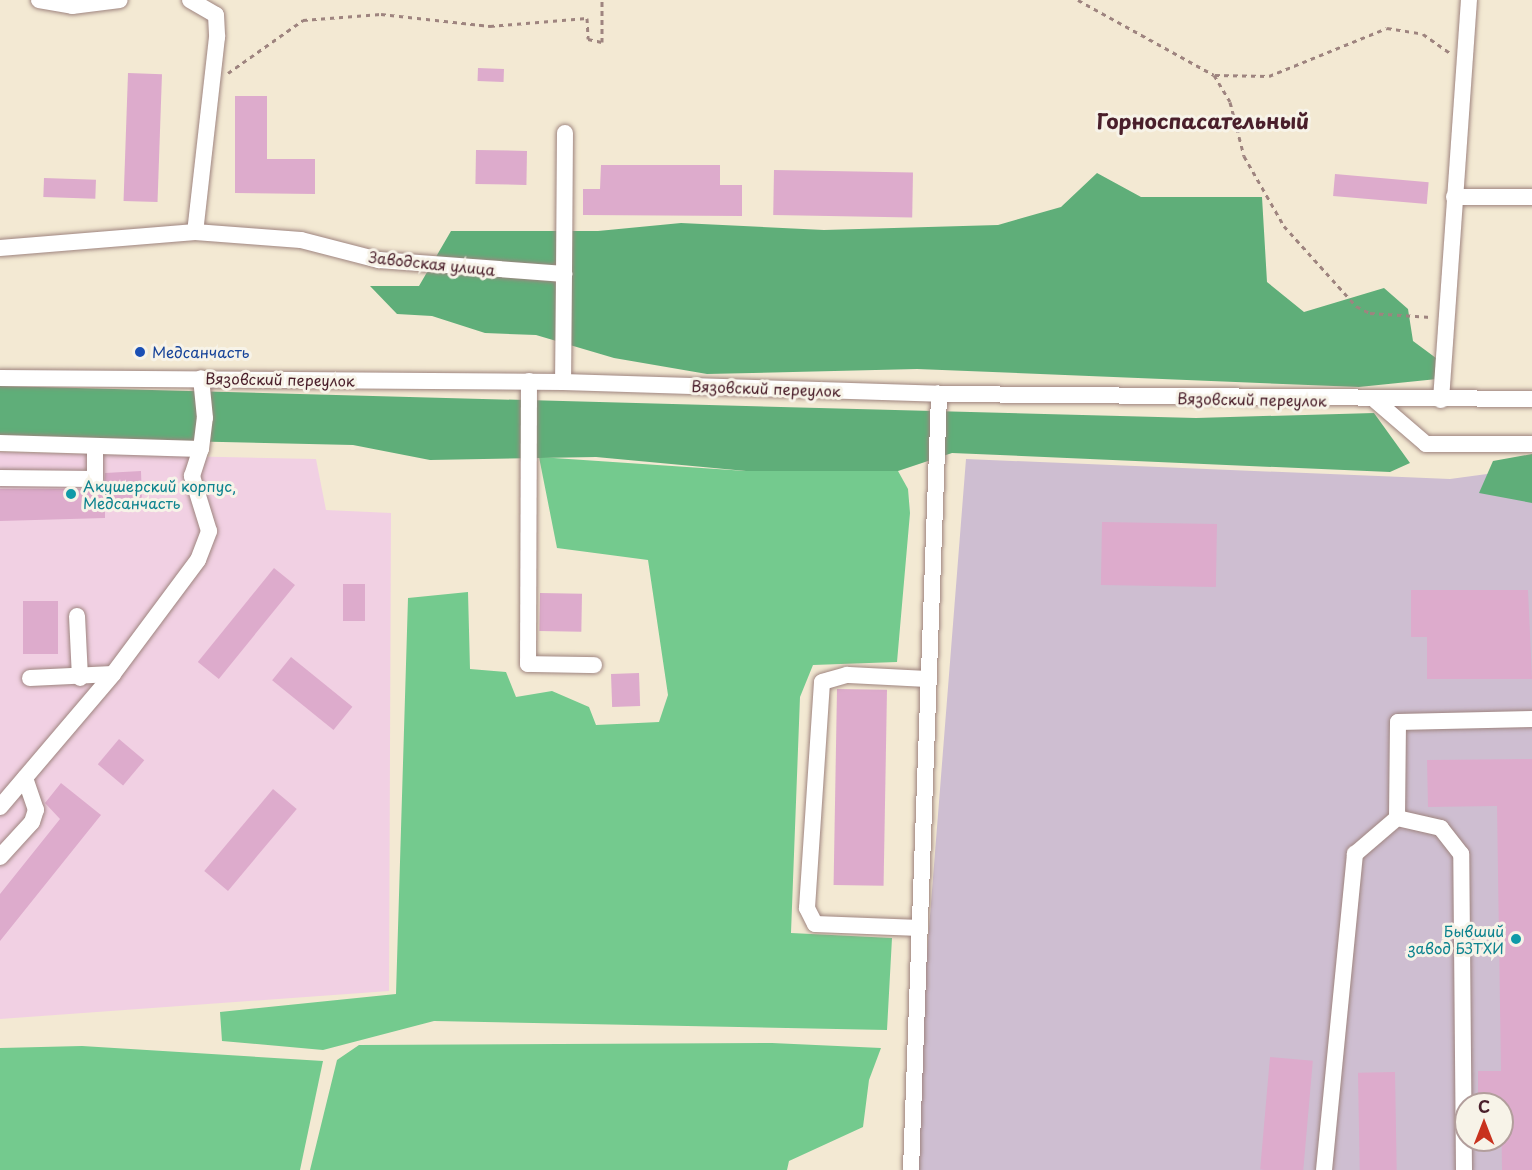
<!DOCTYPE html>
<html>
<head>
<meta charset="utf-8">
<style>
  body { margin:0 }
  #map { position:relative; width:1532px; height:1170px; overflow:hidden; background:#f3e9d3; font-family:"Playpen Sans",sans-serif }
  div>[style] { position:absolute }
  .built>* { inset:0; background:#f1d0e3 }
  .industrial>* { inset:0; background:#cebed1 }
  .green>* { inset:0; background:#74ca8e }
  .forest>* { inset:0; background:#5fae79 }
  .building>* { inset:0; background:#ddabcc; transform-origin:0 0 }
  .path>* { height:3px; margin-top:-1.5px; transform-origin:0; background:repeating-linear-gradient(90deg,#9e847f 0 4.5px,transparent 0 9px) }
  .roads { filter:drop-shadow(0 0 2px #9e847f) drop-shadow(0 0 2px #9e847f) }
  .minor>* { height:16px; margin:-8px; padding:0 8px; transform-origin:8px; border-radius:8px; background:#fff }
  .dots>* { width:16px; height:16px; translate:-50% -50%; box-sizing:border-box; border:3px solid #f7f3e8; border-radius:50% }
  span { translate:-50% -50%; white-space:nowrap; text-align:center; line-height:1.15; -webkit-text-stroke:6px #f7f3e8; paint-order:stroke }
  .street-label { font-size:15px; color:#4a1f2b }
  .transit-label { font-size:15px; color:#164399 }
  .left { translate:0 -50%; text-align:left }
  .culture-label { font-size:15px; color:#0d838f }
  .right { translate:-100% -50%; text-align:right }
  .district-label { font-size:21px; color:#4a1f2b; font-weight:700 }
  .north { position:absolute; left:1454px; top:1092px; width:60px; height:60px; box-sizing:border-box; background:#f7f3e8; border:2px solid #b29e9c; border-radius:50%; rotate:0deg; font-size:16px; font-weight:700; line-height:24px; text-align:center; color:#4a1f2b }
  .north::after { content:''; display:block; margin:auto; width:21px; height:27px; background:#c8321e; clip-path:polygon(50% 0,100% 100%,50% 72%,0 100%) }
</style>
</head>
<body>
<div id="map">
  <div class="built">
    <div style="clip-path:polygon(0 452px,316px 459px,326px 510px,391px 513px,389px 991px,0 1019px)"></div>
  </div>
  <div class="industrial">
    <div style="clip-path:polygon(evenodd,966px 459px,1450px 479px,1532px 468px,1532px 1170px,910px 1170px,966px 459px,1466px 1104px,1502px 1104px,1502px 1140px,1466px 1140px,1466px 1104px)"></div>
  </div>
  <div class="green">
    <div style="clip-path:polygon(539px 457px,746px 471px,898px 471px,908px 489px,910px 513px,897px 662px,813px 665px,800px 697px,791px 933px,892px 938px,887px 1030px,434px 1021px,323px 1050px,222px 1041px,220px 1012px,396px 994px,408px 598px,468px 592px,470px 669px,506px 672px,516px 697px,552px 691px,589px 707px,596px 725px,659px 722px,668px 695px,648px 560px,557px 548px)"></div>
    <div style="clip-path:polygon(772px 1043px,881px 1048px,869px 1080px,863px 1127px,789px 1161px,787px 1170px,310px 1170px,337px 1060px,359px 1045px)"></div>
    <div style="clip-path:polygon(82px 1046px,323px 1061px,300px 1170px,0 1170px,0 1048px)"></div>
  </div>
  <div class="forest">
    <div style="clip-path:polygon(1097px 173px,1141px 197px,1262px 197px,1267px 282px,1304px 312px,1384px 288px,1408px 309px,1413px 341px,1444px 364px,1437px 379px,1359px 387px,917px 369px,707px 374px,614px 358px,536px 335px,485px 333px,432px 316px,397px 314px,370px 286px,419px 286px,451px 231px,598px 231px,681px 223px,824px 230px,998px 225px,1061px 207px)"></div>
    <div style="clip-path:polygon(0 386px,1196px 418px,1374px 413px,1410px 463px,1390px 472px,952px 453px,898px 471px,746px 471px,596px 457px,430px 460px,353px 445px,0 437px)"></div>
    <div style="clip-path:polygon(1532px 454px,1532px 503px,1479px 493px,1493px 461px)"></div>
  </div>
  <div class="building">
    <div style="left:478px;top:68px;width:26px;height:13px;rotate:2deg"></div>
    <div style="left:128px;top:73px;width:34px;height:128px;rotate:2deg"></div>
    <div style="clip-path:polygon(235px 96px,267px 96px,267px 159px,315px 159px,315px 194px,235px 193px)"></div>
    <div style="left:476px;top:150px;width:51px;height:34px;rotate:1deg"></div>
    <div style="clip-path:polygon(601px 165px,720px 165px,720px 185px,742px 185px,742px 216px,583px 215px,583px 189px,600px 189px)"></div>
    <div style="left:774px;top:170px;width:139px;height:45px;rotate:1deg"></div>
    <div style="left:1335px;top:174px;width:94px;height:22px;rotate:5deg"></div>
    <div style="left:44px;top:178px;width:52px;height:19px;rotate:2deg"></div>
    <div style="clip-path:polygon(141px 471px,142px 502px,105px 503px,105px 518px,0 521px,0 489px,95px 489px,104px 485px,105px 473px)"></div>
    <div style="left:1102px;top:522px;width:115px;height:63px;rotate:1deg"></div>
    <div style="left:274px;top:568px;width:27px;height:121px;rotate:39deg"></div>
    <div style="left:343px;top:584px;width:22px;height:37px"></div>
    <div style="clip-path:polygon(1411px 590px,1528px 590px,1532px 679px,1427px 679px,1427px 637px,1411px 637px)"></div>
    <div style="left:540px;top:593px;width:42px;height:38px;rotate:1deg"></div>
    <div style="left:23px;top:601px;width:35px;height:53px"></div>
    <div style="left:291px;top:657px;width:79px;height:30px;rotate:39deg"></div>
    <div style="left:639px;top:673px;width:33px;height:28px;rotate:88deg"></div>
    <div style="left:837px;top:689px;width:50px;height:196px;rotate:1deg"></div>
    <div style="left:119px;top:739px;width:33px;height:33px;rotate:40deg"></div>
    <div style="clip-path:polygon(1532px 759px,1532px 1170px,1502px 1170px,1501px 1101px,1478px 1101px,1478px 1071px,1501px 1071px,1497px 806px,1428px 807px,1427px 760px)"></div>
    <div style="clip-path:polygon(61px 783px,101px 815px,0 941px,0 894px,60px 819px,45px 803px)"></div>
    <div style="left:273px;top:789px;width:31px;height:107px;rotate:40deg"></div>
    <div style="left:1270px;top:1057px;width:43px;height:113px;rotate:5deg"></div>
    <div style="left:1395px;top:1072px;width:98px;height:37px;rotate:89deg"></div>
  </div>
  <div class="path">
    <div style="left:1078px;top:0;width:155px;rotate:28.9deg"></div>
    <div style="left:1214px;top:75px;width:31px;rotate:59deg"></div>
    <div style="left:1230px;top:102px;width:56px;rotate:75.5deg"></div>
    <div style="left:1244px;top:156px;width:81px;rotate:60.3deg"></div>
    <div style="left:1284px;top:226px;width:108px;rotate:48deg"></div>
    <div style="left:1356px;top:306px;width:16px;rotate:27deg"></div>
    <div style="left:1370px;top:313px;width:61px;rotate:3.8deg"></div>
    <div style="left:228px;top:73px;width:92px;rotate:-35.2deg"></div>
    <div style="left:303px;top:20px;width:78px;rotate:-4.4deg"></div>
    <div style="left:381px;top:14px;width:110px;rotate:6.3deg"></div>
    <div style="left:490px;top:26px;width:97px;rotate:-4.7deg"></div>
    <div style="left:587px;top:18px;width:21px;rotate:87deg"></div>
    <div style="left:588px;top:39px;width:14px;rotate:12deg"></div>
    <div style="left:602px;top:42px;width:42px;rotate:-90deg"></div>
    <div style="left:1215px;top:75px;width:54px;rotate:1.1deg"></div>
    <div style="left:1269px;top:76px;width:127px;rotate:-22.1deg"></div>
    <div style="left:1387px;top:28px;width:36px;rotate:9deg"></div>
    <div style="left:1423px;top:34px;width:33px;rotate:35deg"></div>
  </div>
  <div class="roads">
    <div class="minor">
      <div style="left:39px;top:0;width:34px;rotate:10deg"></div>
      <div style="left:72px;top:6px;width:48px;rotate:-7.1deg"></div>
      <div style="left:190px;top:0;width:30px;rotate:30deg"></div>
      <div style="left:216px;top:15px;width:22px;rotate:87deg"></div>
      <div style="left:217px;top:37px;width:196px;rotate:96.4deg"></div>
      <div style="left:1454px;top:197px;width:78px"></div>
      <div style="left:0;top:248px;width:196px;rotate:-4.7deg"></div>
      <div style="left:195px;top:232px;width:106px;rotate:4.3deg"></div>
      <div style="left:301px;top:240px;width:81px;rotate:14.4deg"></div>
      <div style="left:379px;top:260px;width:186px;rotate:4.3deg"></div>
      <div style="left:564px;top:274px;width:108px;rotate:90.5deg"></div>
      <div style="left:564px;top:274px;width:141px;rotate:-89.6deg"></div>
      <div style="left:0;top:378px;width:563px;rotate:0.41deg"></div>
      <div style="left:563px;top:382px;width:376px;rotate:1.8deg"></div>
      <div style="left:939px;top:394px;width:593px;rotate:0.48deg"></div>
      <div style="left:529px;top:381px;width:283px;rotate:90.2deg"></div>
      <div style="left:528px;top:664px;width:66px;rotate:0.9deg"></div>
      <div style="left:1441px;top:400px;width:401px;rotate:-86deg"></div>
      <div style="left:1376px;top:401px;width:66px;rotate:40.7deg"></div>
      <div style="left:1426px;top:444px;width:106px"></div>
      <div style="left:0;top:443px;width:201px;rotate:1.7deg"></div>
      <div style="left:201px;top:449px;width:31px;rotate:-83deg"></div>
      <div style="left:205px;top:418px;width:40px;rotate:-95.7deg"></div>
      <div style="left:0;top:478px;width:95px;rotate:0.6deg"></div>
      <div style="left:95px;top:479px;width:31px;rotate:-90deg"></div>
      <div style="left:77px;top:616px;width:62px;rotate:87.2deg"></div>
      <div style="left:30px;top:678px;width:83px;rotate:-2.8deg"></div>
      <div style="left:0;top:807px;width:175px;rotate:-49.6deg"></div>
      <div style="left:113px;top:674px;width:142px;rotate:-53.3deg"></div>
      <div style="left:198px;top:560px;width:31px;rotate:-69deg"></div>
      <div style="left:209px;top:531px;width:58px;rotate:-107.2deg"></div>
      <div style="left:192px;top:476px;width:28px;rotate:-72deg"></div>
      <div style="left:0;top:857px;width:47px;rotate:-47.6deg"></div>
      <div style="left:32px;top:822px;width:13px;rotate:-72deg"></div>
      <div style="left:36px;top:810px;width:34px;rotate:-109deg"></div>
      <div style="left:920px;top:928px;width:105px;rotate:-177.8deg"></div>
      <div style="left:815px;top:924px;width:18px;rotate:-117deg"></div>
      <div style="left:807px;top:908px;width:226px;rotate:-86.2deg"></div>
      <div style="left:822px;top:682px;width:26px;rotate:-16deg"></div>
      <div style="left:847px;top:675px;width:82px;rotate:2.8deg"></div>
      <div style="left:911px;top:1170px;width:777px;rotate:-87.93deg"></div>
      <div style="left:1324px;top:1170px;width:318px;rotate:-84.4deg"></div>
      <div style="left:1355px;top:854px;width:55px;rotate:-40.6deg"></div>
      <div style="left:1464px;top:1170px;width:316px;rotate:-90.5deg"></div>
      <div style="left:1461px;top:854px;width:33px;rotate:-128deg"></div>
      <div style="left:1441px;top:828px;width:45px;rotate:-167.2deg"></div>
      <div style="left:1397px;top:818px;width:96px;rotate:-89.4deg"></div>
      <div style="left:1398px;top:722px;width:134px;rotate:-1.3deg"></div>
    </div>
  </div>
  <div class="dots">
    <div style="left:140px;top:352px;background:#1a4fb4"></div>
    <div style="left:71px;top:494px;background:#0f9aa8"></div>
    <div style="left:1516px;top:939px;background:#0f9aa8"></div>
  </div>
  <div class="street-label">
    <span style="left:432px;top:263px;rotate:6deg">Заводская улица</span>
    <span style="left:280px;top:379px;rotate:1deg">Вязовский переулок</span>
    <span style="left:766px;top:388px;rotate:2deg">Вязовский переулок</span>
    <span style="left:1252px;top:399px;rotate:1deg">Вязовский переулок</span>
  </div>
  <div class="transit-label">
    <span class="left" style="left:152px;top:352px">Медсанчасть</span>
  </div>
  <div class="culture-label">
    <span class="left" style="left:83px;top:494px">Акушерский корпус,<br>Медсанчасть</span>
    <span class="right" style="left:1504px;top:939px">Бывший<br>завод БЗТХИ</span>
  </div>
  <div class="district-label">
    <span style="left:1203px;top:120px">Горноспасательный</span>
  </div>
  <div class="north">С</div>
</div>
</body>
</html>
